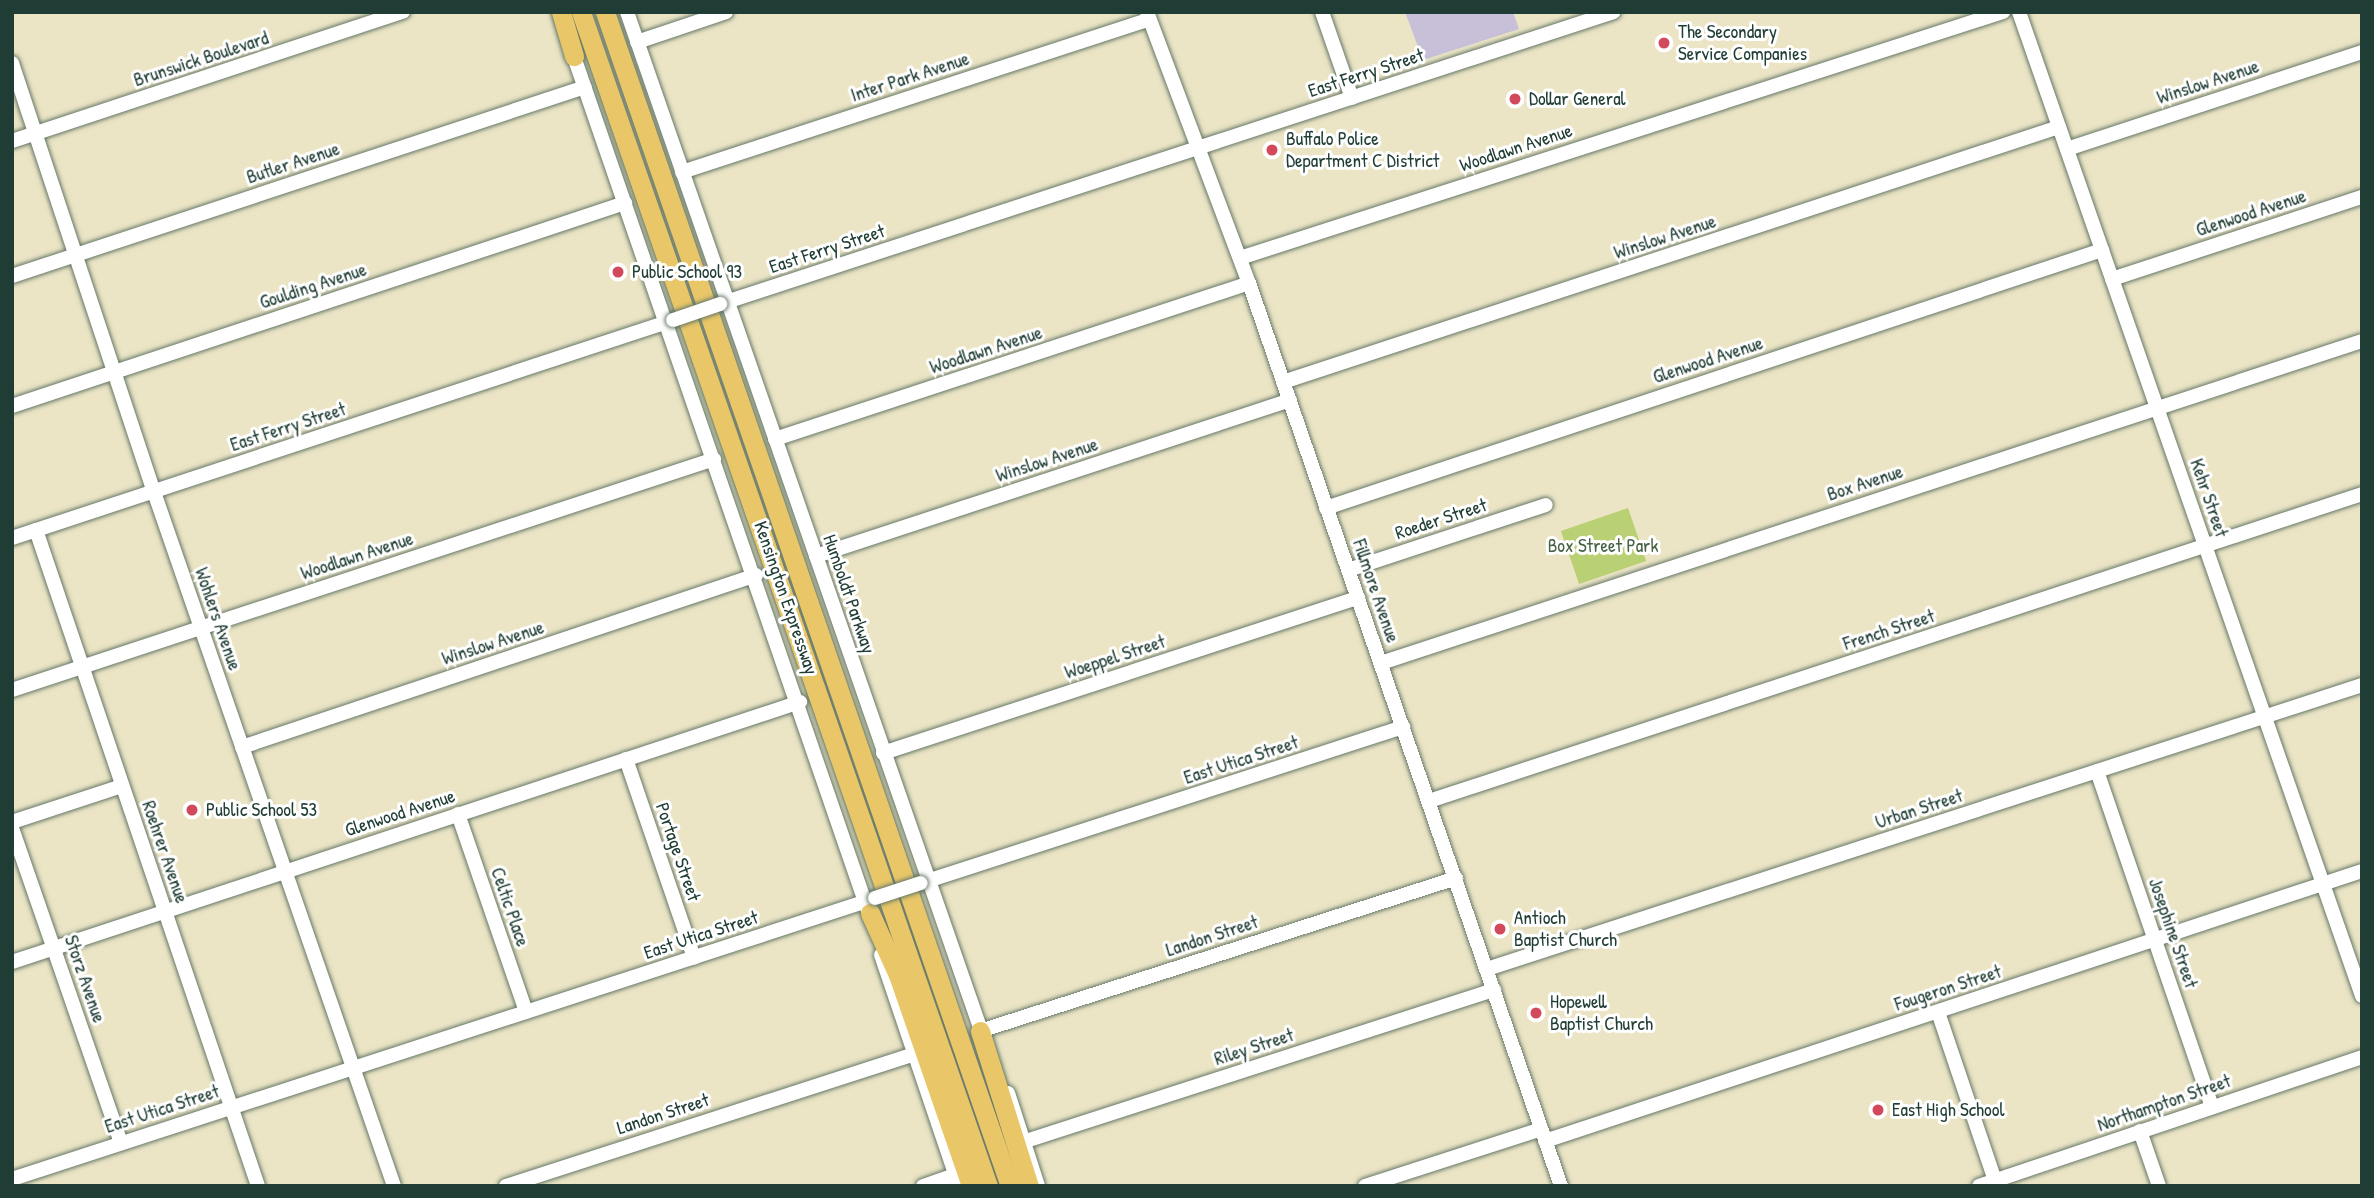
<!DOCTYPE html>
<html>
<head>
<meta charset="utf-8">
<style>
  body { margin:0 }
  #map { position:relative; width:2374px; height:1198px; overflow:hidden; background:#ebe5c6; font-family:"Patrick Hand",sans-serif }
  div>[style] { position:absolute }
  .industrial>* { inset:0; background:#c8bfd8 }
  .green>* { inset:0; background:#bad074; transform-origin:0 0 }
  .roads { filter:drop-shadow(0 0 2px #667867) drop-shadow(0 0 2px #667867) }
  .minor>* { height:14px; margin:-7px; padding:0 7px; transform-origin:7px; border-radius:7px; background:#fff }
  .highway>* { height:19px; margin:-9.5px; padding:0 9.5px; transform-origin:9.5px; border-radius:9.5px; background:#e9c769 }
  .bridges { filter:drop-shadow(0 0 2px #667867) drop-shadow(0 0 2px #667867) }
  .minor-bridge>* { height:14px; margin:-7px; padding:0 7px; transform-origin:7px; border-radius:7px; background:#fff }
  .dots>* { width:19px; height:19px; translate:-50% -50%; box-sizing:border-box; border:4px solid #fff; border-radius:50% }
  span { translate:-50% -50%; white-space:nowrap; text-align:center; line-height:1.15; -webkit-text-stroke:6px #fff; paint-order:stroke }
  .poi-label { font-size:19px; color:#1f3d34 }
  .left { translate:0 -50%; text-align:left }
  .street-label { font-size:19px; color:#1f3d34 }
  .park-label { font-size:19px; color:#466244 }
  .frame { position:absolute; inset:0; border:14px solid #1f3d34; pointer-events:none }
</style>
</head>
<body>
<div id="map">
  <div class="industrial">
    <div style="clip-path:polygon(1405px 12px,1513px 12px,1519px 29px,1423px 60px)"></div>
  </div>
  <div class="green">
    <div style="left:1628px;top:508px;width:56px;height:71px;rotate:71deg"></div>
  </div>
  <div class="roads">
    <div class="minor">
      <div style="left:627px;top:12px;width:1087px;rotate:70.83deg"></div>
      <div style="left:1147px;top:12px;width:290px;rotate:69.4deg"></div>
      <div style="left:1249px;top:283px;width:955px;rotate:70.94deg"></div>
      <div style="left:1322px;top:12px;width:91px;rotate:70.8deg"></div>
      <div style="left:2019px;top:12px;width:1042px;rotate:70.78deg"></div>
      <div style="left:637px;top:42px;width:94px;rotate:-18.6deg"></div>
      <div style="left:571px;top:48px;width:924px;rotate:71deg"></div>
      <div style="left:12px;top:63px;width:452px;rotate:71.7deg"></div>
      <div style="left:154px;top:492px;width:734px;rotate:70.92deg"></div>
      <div style="left:12px;top:141px;width:412px;rotate:-18.3deg"></div>
      <div style="left:2067px;top:149px;width:311px;rotate:-18.2deg"></div>
      <div style="left:682px;top:172px;width:491px;rotate:-18.1deg"></div>
      <div style="left:1240px;top:258px;width:802px;rotate:-17.87deg"></div>
      <div style="left:12px;top:276px;width:603px;rotate:-18.25deg"></div>
      <div style="left:2112px;top:279px;width:263px;rotate:-18.2deg"></div>
      <div style="left:720px;top:304px;width:940px;rotate:-18.09deg"></div>
      <div style="left:1283px;top:382px;width:817px;rotate:-18.19deg"></div>
      <div style="left:12px;top:406px;width:646px;rotate:-18.32deg"></div>
      <div style="left:775px;top:439px;width:499px;rotate:-18.2deg"></div>
      <div style="left:1326px;top:508px;width:818px;rotate:-18.39deg"></div>
      <div style="left:36px;top:530px;width:693px;rotate:71.3deg"></div>
      <div style="left:12px;top:538px;width:696px;rotate:-18.25deg"></div>
      <div style="left:816px;top:556px;width:499px;rotate:-18.2deg"></div>
      <div style="left:1348px;top:570px;width:208px;rotate:-18.2deg"></div>
      <div style="left:1381px;top:663px;width:1032px;rotate:-18.17deg"></div>
      <div style="left:12px;top:690px;width:739px;rotate:-18.21deg"></div>
      <div style="left:242px;top:747px;width:542px;rotate:-18.5deg"></div>
      <div style="left:883px;top:753px;width:500px;rotate:-18.1deg"></div>
      <div style="left:626px;top:759px;width:210px;rotate:71.1deg"></div>
      <div style="left:2097px;top:771px;width:355px;rotate:71.1deg"></div>
      <div style="left:1429px;top:801px;width:982px;rotate:-18.21deg"></div>
      <div style="left:458px;top:814px;width:209px;rotate:71deg"></div>
      <div style="left:12px;top:822px;width:116px;rotate:-18.1deg"></div>
      <div style="left:12px;top:828px;width:333px;rotate:70.9deg"></div>
      <div style="left:921px;top:883px;width:507px;rotate:-17.93deg"></div>
      <div style="left:881px;top:955px;width:244px;rotate:71.3deg"></div>
      <div style="left:12px;top:962px;width:830px;rotate:-18.26deg"></div>
      <div style="left:1487px;top:969px;width:920px;rotate:-17.98deg"></div>
      <div style="left:1938px;top:1012px;width:184px;rotate:71.3deg"></div>
      <div style="left:980px;top:1031px;width:500px;rotate:-17.8deg"></div>
      <div style="left:1008px;top:1093px;width:98px;rotate:72.1deg"></div>
      <div style="left:2140px;top:1131px;width:58px;rotate:70.9deg"></div>
      <div style="left:1026px;top:1141px;width:492px;rotate:-17.9deg"></div>
      <div style="left:1545px;top:1141px;width:860px;rotate:-18.29deg"></div>
      <div style="left:12px;top:1179px;width:905px;rotate:-18.01deg"></div>
      <div style="left:506px;top:1186px;width:427px;rotate:-17.9deg"></div>
      <div style="left:923px;top:1186px;width:34px;rotate:-19deg"></div>
      <div style="left:1365px;top:1186px;width:185px;rotate:-17.9deg"></div>
      <div style="left:1979px;top:1186px;width:404px;rotate:-18.6deg"></div>
    </div>
    <div class="highway">
      <div style="left:561px;top:12px;width:46px;rotate:73.5deg"></div>
      <div style="left:581px;top:12px;width:1243px;rotate:70.88deg"></div>
      <div style="left:605px;top:12px;width:1242px;rotate:70.97deg"></div>
      <div style="left:870px;top:913px;width:68px;rotate:65.7deg"></div>
      <div style="left:898px;top:975px;width:223px;rotate:70.9deg"></div>
      <div style="left:980px;top:1031px;width:163px;rotate:72.5deg"></div>
    </div>
  </div>
  <div class="bridges">
    <div class="minor-bridge">
      <div style="left:673px;top:320px;width:50px;rotate:-18.8deg"></div>
      <div style="left:875px;top:898px;width:48px;rotate:-18.1deg"></div>
    </div>
  </div>
  <div class="dots">
    <div style="left:1664px;top:43px;background:#d1495b"></div>
    <div style="left:1515px;top:99px;background:#d1495b"></div>
    <div style="left:1272px;top:150px;background:#d1495b"></div>
    <div style="left:618px;top:272px;background:#d1495b"></div>
    <div style="left:192px;top:810px;background:#d1495b"></div>
    <div style="left:1500px;top:929px;background:#d1495b"></div>
    <div style="left:1536px;top:1013px;background:#d1495b"></div>
    <div style="left:1878px;top:1110px;background:#d1495b"></div>
  </div>
  <div class="poi-label">
    <span class="left" style="left:1678px;top:43px">The Secondary<br>Service Companies</span>
    <span class="left" style="left:1529px;top:99px">Dollar General</span>
    <span class="left" style="left:1286px;top:150px">Buffalo Police<br>Department C District</span>
    <span class="left" style="left:632px;top:272px">Public School 93</span>
    <span class="left" style="left:206px;top:810px">Public School 53</span>
    <span class="left" style="left:1514px;top:929px">Antioch<br>Baptist Church</span>
    <span class="left" style="left:1550px;top:1013px">Hopewell<br>Baptist Church</span>
    <span class="left" style="left:1892px;top:1110px">East High School</span>
  </div>
  <div class="street-label">
    <span style="left:201px;top:59px;rotate:-18deg">Brunswick Boulevard</span>
    <span style="left:1366px;top:73px;rotate:-18deg">East Ferry Street</span>
    <span style="left:910px;top:77px;rotate:-18deg">Inter Park Avenue</span>
    <span style="left:2208px;top:82px;rotate:-18deg">Winslow Avenue</span>
    <span style="left:1516px;top:148px;rotate:-18deg">Woodlawn Avenue</span>
    <span style="left:293px;top:163px;rotate:-18deg">Butler Avenue</span>
    <span style="left:2251px;top:213px;rotate:-18deg">Glenwood Avenue</span>
    <span style="left:1665px;top:237px;rotate:-18deg">Winslow Avenue</span>
    <span style="left:827px;top:249px;rotate:-18deg">East Ferry Street</span>
    <span style="left:313px;top:286px;rotate:-18deg">Goulding Avenue</span>
    <span style="left:986px;top:350px;rotate:-18deg">Woodlawn Avenue</span>
    <span style="left:1708px;top:360px;rotate:-18deg">Glenwood Avenue</span>
    <span style="left:288px;top:427px;rotate:-18deg">East Ferry Street</span>
    <span style="left:1047px;top:460px;rotate:-18deg">Winslow Avenue</span>
    <span style="left:1865px;top:483px;rotate:-18deg">Box Avenue</span>
    <span style="left:2209px;top:498px;rotate:71deg">Kehr Street</span>
    <span style="left:1441px;top:519px;rotate:-18deg">Roeder Street</span>
    <span style="left:357px;top:556px;rotate:-18deg">Woodlawn Avenue</span>
    <span style="left:1376px;top:591px;rotate:71deg">Fillmore Avenue</span>
    <span style="left:849px;top:594px;rotate:71deg">Humboldt Parkway</span>
    <span style="left:786px;top:598px;rotate:71deg">Kensington Expressway</span>
    <span style="left:218px;top:619px;rotate:71deg">Wohlers Avenue</span>
    <span style="left:1889px;top:630px;rotate:-18deg">French Street</span>
    <span style="left:493px;top:643px;rotate:-18deg">Winslow Avenue</span>
    <span style="left:1115px;top:657px;rotate:-18deg">Woeppel Street</span>
    <span style="left:1241px;top:760px;rotate:-18deg">East Utica Street</span>
    <span style="left:1919px;top:809px;rotate:-18deg">Urban Street</span>
    <span style="left:400px;top:813px;rotate:-18deg">Glenwood Avenue</span>
    <span style="left:165px;top:852px;rotate:71deg">Roehrer Avenue</span>
    <span style="left:678px;top:852px;rotate:71deg">Portage Street</span>
    <span style="left:510px;top:907px;rotate:71deg">Celtic Place</span>
    <span style="left:2173px;top:933px;rotate:71deg">Josephine Street</span>
    <span style="left:701px;top:935px;rotate:-18deg">East Utica Street</span>
    <span style="left:1212px;top:936px;rotate:-18deg">Landon Street</span>
    <span style="left:85px;top:979px;rotate:71deg">Storz Avenue</span>
    <span style="left:1948px;top:988px;rotate:-18deg">Fougeron Street</span>
    <span style="left:1254px;top:1047px;rotate:-18deg">Riley Street</span>
    <span style="left:2164px;top:1103px;rotate:-19deg">Northampton Street</span>
    <span style="left:162px;top:1109px;rotate:-18deg">East Utica Street</span>
    <span style="left:663px;top:1114px;rotate:-18deg">Landon Street</span>
  </div>
  <div class="park-label">
    <span style="left:1603px;top:546px">Box Street Park</span>
  </div>
  <div class="frame"></div>
</div>
</body>
</html>
